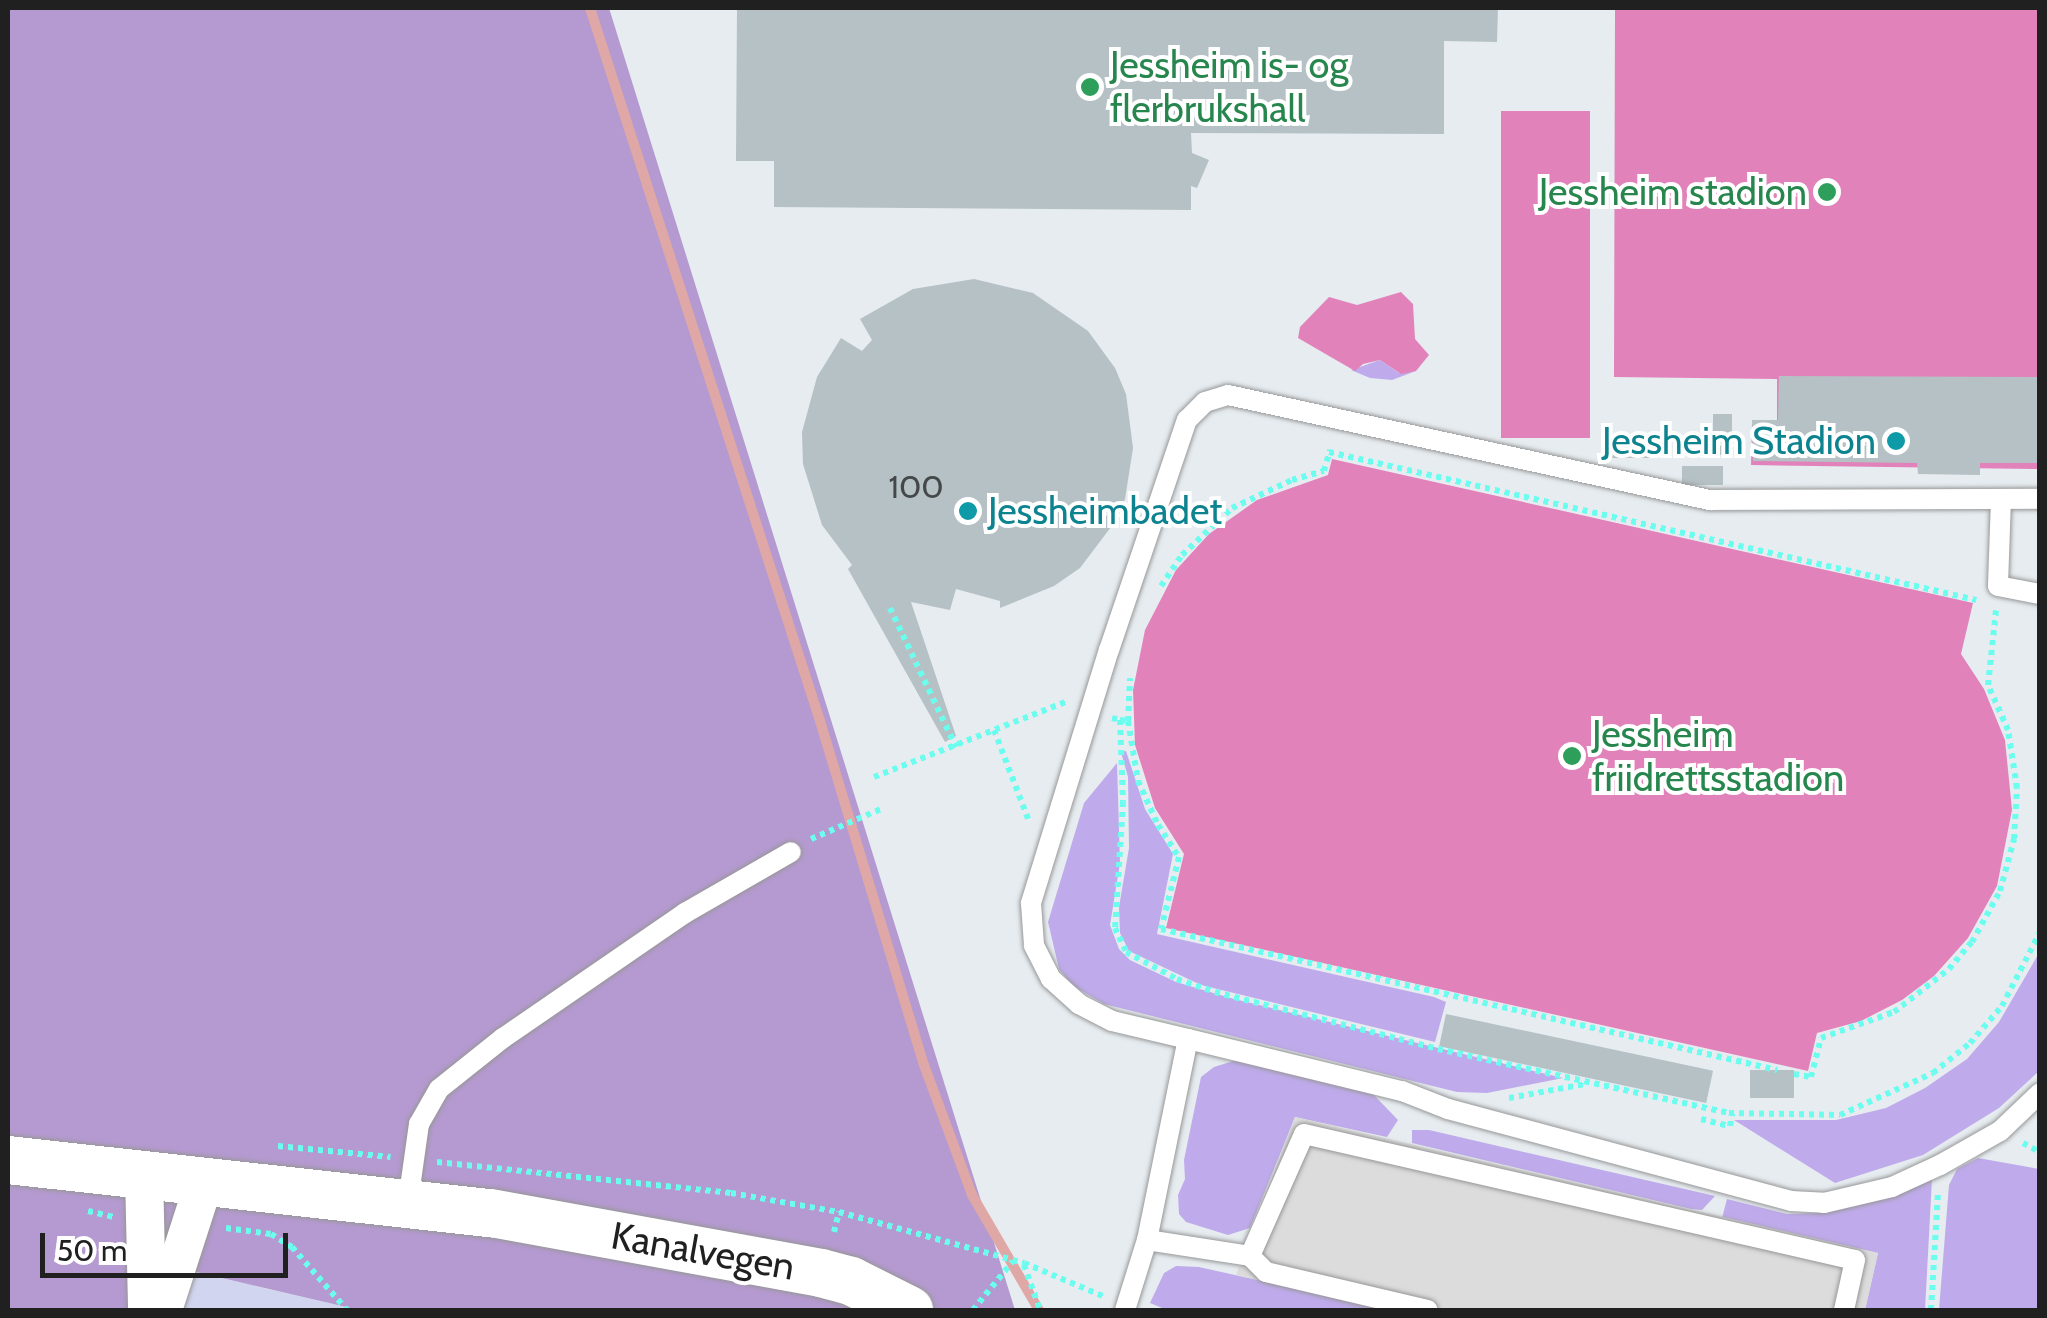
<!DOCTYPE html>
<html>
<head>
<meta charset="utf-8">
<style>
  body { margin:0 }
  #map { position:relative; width:2047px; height:1318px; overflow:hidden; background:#e6ecf0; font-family:Cabin,sans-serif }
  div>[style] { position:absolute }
  .farmland>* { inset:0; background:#d1d5ef }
  .grass>* { inset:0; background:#bfabeb }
  .forest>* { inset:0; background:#b59ad1 }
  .pitch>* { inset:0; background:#e182ba; transform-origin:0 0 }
  .parking>* { inset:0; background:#dcdcdc }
  .stream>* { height:10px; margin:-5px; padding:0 5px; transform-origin:5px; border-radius:5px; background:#dfa7a5 }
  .building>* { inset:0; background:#b5c1c5; transform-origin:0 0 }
  .path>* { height:6px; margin-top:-3px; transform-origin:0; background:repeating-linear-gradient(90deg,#6bfdee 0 5px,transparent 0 10px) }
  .roads { filter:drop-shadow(0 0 2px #979797) drop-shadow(0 0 2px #979797) }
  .service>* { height:20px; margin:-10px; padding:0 10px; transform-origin:10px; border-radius:10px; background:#fff }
  .minor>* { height:38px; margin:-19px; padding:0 19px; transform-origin:19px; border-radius:19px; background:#fff }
  .tertiary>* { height:48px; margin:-24px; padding:0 24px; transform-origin:24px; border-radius:24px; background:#fff }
  .dots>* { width:28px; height:28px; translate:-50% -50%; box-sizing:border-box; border:5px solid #fff; border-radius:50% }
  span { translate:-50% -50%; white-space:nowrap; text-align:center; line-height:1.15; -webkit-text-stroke:8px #fff; paint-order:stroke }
  .number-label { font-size:32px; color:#454849 }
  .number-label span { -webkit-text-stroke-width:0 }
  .leisure-label { font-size:38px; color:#27864d }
  .left { translate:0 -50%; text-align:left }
  .right { translate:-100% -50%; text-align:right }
  .culture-label { font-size:38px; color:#0d838f }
  .street-label { font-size:38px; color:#202020 }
  .frame { position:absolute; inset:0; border:10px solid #202020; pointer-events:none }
  .scale { position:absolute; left:40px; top:1233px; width:248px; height:45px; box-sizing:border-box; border:5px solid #202020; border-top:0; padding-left:12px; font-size:30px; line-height:35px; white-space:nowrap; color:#202020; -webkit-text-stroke:8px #fff; paint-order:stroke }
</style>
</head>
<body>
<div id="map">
  <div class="farmland">
    <div style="clip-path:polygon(191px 1271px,359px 1310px,169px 1310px)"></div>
  </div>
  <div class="grass">
    <div style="clip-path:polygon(1380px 360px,1399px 373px,1416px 371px,1392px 380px,1370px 378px,1351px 370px)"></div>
    <div style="clip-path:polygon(1126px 751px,1145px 809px,1173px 854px,1157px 934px,1434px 997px,1446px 1002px,1435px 1042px,1201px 985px,1129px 951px,1120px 933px,1119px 907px,1129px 848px,1128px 777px,1121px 752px)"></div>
    <div style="clip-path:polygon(1117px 763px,1120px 863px,1110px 925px,1119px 949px,1130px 960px,1176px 982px,1234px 999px,1563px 1078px,1487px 1093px,1457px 1092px,1104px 1004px,1073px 986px,1059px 969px,1048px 922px,1084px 803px)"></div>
    <div style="clip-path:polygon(2039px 953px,2039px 1071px,1999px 1108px,1923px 1155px,1835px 1183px,1734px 1120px,1836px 1120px,1886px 1108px,1925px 1088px,1967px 1059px,1999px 1022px)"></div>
    <div style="clip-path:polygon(1243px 1058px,1372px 1093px,1398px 1120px,1387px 1137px,1295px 1117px,1250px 1228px,1228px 1235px,1186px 1222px,1179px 1214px,1178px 1195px,1185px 1179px,1184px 1160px,1201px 1077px,1214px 1067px)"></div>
    <div style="clip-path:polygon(1412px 1130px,1429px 1130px,1715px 1196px,1702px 1210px,1691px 1209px,1412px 1143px)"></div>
    <div style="clip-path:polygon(1978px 1158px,2039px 1169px,2039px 1310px,1939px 1310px,1949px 1185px,1957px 1169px)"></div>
    <div style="clip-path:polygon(1932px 1179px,1925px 1310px,1865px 1310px,1878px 1253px,1722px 1218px,1727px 1199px,1787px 1214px,1816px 1213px,1848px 1207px)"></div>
    <div style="clip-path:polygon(1176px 1266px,1199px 1267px,1391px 1310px,1167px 1310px,1150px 1303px,1164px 1273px)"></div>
  </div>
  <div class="forest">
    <div style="clip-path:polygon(8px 8px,609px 8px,1015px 1310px,359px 1310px,192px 1271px,169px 1310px,8px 1310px)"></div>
  </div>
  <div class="pitch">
    <div style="clip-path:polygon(1615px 8px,2039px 8px,2039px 469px,1751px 465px,1752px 424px,1777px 424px,1777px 379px,1614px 377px)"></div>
    <div style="left:1501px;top:111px;width:89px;height:327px"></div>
    <div style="clip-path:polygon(1401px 292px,1413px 304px,1415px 339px,1429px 355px,1416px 371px,1401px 374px,1380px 360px,1363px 364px,1355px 371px,1298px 338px,1300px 327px,1329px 297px,1357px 305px)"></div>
    <div style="clip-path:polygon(1332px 459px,1973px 603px,1961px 654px,1984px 689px,2005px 740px,2012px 810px,1997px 886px,1968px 938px,1934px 976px,1902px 1000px,1861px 1021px,1817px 1033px,1808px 1071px,1166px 928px,1184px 854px,1155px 808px,1135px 745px,1133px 690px,1145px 630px,1176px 570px,1209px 534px,1257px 500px,1328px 475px)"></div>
  </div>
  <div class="parking">
    <div style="clip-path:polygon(1295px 1117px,1878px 1253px,1865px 1310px,1391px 1310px,1236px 1275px)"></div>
  </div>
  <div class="stream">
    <div style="left:590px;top:8px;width:749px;rotate:72.12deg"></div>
    <div style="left:820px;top:721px;width:359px;rotate:73.2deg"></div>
    <div style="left:924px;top:1065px;width:139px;rotate:69.7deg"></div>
    <div style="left:972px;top:1195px;width:133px;rotate:59.8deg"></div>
  </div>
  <div class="building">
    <div style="clip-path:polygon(737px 8px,1498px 8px,1497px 42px,1444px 41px,1444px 134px,1191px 133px,1192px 153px,1209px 160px,1197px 188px,1191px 186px,1191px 210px,774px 207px,774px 161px,736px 161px)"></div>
    <div style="clip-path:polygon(974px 279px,1033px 293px,1088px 331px,1115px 368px,1126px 394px,1133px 448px,1125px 499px,1114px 523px,1080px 568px,1054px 586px,1000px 608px,1000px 601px,956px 589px,950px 610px,911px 602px,956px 736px,945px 742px,848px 569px,852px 565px,822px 525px,803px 464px,802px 432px,817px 377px,841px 338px,862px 351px,872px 340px,860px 319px,913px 289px)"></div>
    <div style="clip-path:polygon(1779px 376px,2040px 377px,2040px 463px,1980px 463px,1980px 475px,1918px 474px,1917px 463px,1753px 461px,1752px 420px,1778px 420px)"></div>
    <div style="left:1713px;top:414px;width:19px;height:41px"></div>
    <div style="left:1608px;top:439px;width:41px;height:19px"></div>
    <div style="left:1723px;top:466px;width:19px;height:41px;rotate:90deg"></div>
    <div style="left:1446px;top:1014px;width:273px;height:33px;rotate:12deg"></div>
    <div style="left:1750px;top:1070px;width:44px;height:28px"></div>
  </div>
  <div class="path">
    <div style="left:1329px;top:452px;width:664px;rotate:12.88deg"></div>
    <div style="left:1161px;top:586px;width:37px;rotate:-56deg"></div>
    <div style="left:1182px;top:555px;width:69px;rotate:-43.2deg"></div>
    <div style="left:1232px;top:508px;width:66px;rotate:-25deg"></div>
    <div style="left:1292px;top:480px;width:33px;rotate:-16deg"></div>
    <div style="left:1324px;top:471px;width:22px;rotate:-74deg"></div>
    <div style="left:890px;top:608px;width:154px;rotate:64.6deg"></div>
    <div style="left:1112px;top:718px;width:8px;rotate:14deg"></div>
    <div style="left:1120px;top:720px;width:82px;rotate:87.9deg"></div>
    <div style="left:1123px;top:802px;width:126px;rotate:93.6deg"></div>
    <div style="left:1115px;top:928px;width:26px;rotate:65deg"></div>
    <div style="left:1126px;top:952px;width:58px;rotate:27.9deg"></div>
    <div style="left:1177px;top:979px;width:40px;rotate:18.9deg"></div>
    <div style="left:1215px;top:992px;width:230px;rotate:14.3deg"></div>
    <div style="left:1438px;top:1049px;width:298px;rotate:12.4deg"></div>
    <div style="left:1729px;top:1113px;width:111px;rotate:1deg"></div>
    <div style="left:1840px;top:1115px;width:102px;rotate:-24.3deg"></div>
    <div style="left:1933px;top:1073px;width:48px;rotate:-39deg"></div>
    <div style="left:1970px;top:1043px;width:49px;rotate:-49.1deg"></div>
    <div style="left:2002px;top:1006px;width:83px;rotate:-62.8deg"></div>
    <div style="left:1120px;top:720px;width:8px;rotate:7deg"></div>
    <div style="left:1128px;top:721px;width:61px;rotate:80.5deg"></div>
    <div style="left:1138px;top:781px;width:48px;rotate:65.6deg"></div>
    <div style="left:1158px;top:825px;width:38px;rotate:57deg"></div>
    <div style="left:1179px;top:857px;width:74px;rotate:104deg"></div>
    <div style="left:1161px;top:929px;width:632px;rotate:12.89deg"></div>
    <div style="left:1128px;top:721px;width:43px;rotate:-87.3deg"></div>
    <div style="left:994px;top:730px;width:97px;rotate:69deg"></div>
    <div style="left:874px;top:777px;width:208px;rotate:-21.4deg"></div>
    <div style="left:811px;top:839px;width:78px;rotate:-23.3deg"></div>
    <div style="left:1794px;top:1074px;width:17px;rotate:10deg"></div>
    <div style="left:1811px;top:1077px;width:40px;rotate:-75.6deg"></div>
    <div style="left:1821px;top:1038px;width:77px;rotate:-19.6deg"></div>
    <div style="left:1894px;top:1012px;width:70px;rotate:-38deg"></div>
    <div style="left:1949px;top:969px;width:35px;rotate:-50deg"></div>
    <div style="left:1972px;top:942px;width:58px;rotate:-61.2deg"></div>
    <div style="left:2000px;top:891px;width:54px;rotate:-74.9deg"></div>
    <div style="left:2014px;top:839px;width:51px;rotate:-86.6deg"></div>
    <div style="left:2017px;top:788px;width:59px;rotate:-98.8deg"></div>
    <div style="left:2008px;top:730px;width:49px;rotate:-114deg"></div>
    <div style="left:1988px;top:685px;width:75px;rotate:-83.9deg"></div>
    <div style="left:1509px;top:1098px;width:77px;rotate:-10.4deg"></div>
    <div style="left:1701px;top:1119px;width:30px;rotate:14deg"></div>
    <div style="left:1730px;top:1126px;width:13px;rotate:-81deg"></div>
    <div style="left:2023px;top:1143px;width:19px;rotate:28deg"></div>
    <div style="left:278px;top:1146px;width:113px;rotate:5.6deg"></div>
    <div style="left:437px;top:1162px;width:296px;rotate:6deg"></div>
    <div style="left:731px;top:1193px;width:110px;rotate:10deg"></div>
    <div style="left:839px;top:1212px;width:192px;rotate:15.4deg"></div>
    <div style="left:1024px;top:1263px;width:86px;rotate:22.7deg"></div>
    <div style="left:88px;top:1211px;width:27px;rotate:13deg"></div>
    <div style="left:226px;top:1228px;width:45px;rotate:7.6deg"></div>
    <div style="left:271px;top:1234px;width:25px;rotate:32deg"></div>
    <div style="left:292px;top:1247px;width:84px;rotate:48.9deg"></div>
    <div style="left:834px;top:1232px;width:21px;rotate:-76deg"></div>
    <div style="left:1024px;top:1265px;width:48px;rotate:70.4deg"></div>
    <div style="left:973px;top:1310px;width:63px;rotate:-50.8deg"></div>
    <div style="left:1931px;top:1310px;width:118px;rotate:-86.6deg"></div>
  </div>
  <div class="roads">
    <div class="service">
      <div style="left:2001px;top:499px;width:87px;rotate:92deg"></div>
      <div style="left:1998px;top:586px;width:43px;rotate:10.8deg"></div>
      <div style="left:1188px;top:1039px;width:220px;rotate:13.7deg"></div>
      <div style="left:1402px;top:1091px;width:49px;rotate:21.4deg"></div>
      <div style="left:1448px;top:1109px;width:355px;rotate:15deg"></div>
      <div style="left:1791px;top:1201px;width:33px;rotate:3deg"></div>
      <div style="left:1824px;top:1203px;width:70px;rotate:-13.2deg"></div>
      <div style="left:1892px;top:1187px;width:53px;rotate:-24.6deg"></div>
      <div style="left:1940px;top:1165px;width:69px;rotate:-29.5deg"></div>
      <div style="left:2000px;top:1131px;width:55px;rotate:-43.5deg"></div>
      <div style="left:408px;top:1202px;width:79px;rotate:-82deg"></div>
      <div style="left:419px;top:1124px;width:40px;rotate:-60.3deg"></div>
      <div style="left:439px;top:1089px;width:82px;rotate:-38.6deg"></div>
      <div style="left:503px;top:1038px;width:221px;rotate:-34.5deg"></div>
      <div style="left:685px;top:913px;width:122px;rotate:-29.9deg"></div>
      <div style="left:1147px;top:1240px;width:104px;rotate:8.8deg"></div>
      <div style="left:1250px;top:1256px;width:23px;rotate:45deg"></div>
      <div style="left:1266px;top:1272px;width:166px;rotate:13.2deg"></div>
      <div style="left:1250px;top:1256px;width:133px;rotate:-66.1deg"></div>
      <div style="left:1304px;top:1134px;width:565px;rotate:12.88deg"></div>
      <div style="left:1855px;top:1260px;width:51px;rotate:102.4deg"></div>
      <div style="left:1125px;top:1310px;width:73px;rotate:-72.6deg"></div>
      <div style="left:1147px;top:1240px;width:205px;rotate:-78.5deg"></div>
      <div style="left:1188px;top:1039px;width:78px;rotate:-166.7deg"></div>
      <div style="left:1112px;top:1021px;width:37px;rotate:-153deg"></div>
      <div style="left:1079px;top:1004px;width:38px;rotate:-138deg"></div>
      <div style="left:1051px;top:979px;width:38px;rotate:-117deg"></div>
      <div style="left:1034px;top:945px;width:42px;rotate:-94.1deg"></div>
      <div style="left:1031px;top:903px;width:265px;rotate:-72.9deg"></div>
      <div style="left:1109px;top:650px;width:243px;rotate:-71.3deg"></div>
      <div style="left:1187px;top:420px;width:25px;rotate:-45deg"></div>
      <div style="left:1205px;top:402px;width:24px;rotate:-17deg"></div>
      <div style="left:1228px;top:395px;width:494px;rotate:12.3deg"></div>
      <div style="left:1711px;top:500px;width:329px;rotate:-0.2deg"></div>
    </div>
    <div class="minor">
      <div style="left:144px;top:1173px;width:137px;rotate:88.7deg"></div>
      <div style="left:163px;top:1310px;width:137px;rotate:-72.1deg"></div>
    </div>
    <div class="tertiary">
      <div style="left:8px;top:1160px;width:486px;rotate:6.3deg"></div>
      <div style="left:491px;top:1213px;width:335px;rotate:10.3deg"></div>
      <div style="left:821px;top:1273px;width:31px;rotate:15deg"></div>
      <div style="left:851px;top:1281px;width:65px;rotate:26.6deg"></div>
    </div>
  </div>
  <div class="dots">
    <div style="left:1090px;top:87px;background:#2e9e5b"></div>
    <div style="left:1827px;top:192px;background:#2e9e5b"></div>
    <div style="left:1896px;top:441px;background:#0f9aa8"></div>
    <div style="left:968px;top:511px;background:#0f9aa8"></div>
    <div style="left:1572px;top:756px;background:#2e9e5b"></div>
  </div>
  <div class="number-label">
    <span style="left:916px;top:487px">100</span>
  </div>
  <div class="leisure-label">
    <span class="left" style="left:1110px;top:87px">Jessheim is- og<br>flerbrukshall</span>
    <span class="right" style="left:1807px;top:192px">Jessheim stadion</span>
    <span class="left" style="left:1592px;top:756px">Jessheim<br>friidrettsstadion</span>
  </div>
  <div class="culture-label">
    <span class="right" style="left:1876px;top:441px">Jessheim Stadion</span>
    <span class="left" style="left:988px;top:511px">Jessheimbadet</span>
  </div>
  <div class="street-label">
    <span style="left:703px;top:1251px;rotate:10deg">Kanalvegen</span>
  </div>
  <div class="frame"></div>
  <div class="scale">50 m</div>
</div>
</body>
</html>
